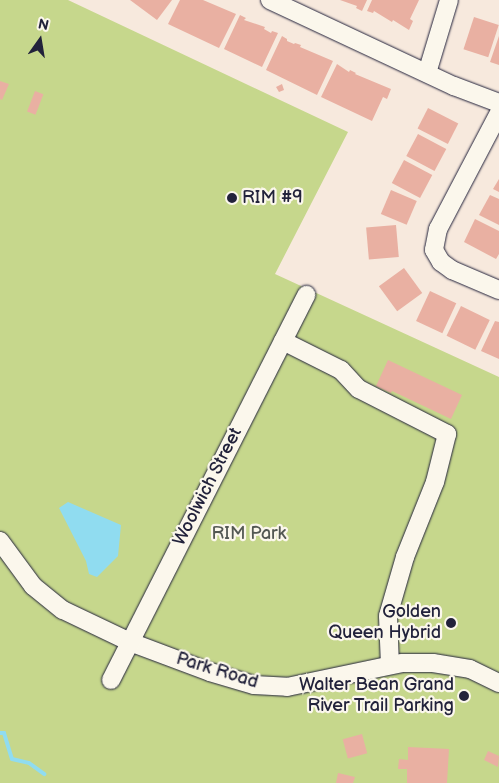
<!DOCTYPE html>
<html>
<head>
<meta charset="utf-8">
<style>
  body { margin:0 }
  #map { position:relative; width:499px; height:783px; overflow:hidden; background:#f7e9dd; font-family:"Balsamiq Sans",sans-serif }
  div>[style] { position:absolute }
  .green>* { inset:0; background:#c6d78c }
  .water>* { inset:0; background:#90dcf0 }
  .stream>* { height:4px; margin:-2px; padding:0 2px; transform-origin:2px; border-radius:2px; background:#90dcf0 }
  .building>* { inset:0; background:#e9b0a2; transform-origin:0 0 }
  .roads { filter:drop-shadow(0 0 1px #22223b) drop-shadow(0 0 1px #22223b) }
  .minor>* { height:18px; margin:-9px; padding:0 9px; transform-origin:9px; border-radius:9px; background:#fbf7ec }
  .dots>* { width:14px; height:14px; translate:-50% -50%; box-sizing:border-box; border:2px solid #fbf7ec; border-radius:50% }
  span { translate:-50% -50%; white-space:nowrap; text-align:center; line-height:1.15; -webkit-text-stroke:4.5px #fbf7ec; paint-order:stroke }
  .poi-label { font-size:18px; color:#22223b }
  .left { translate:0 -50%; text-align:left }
  .right { translate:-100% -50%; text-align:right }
  .street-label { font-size:18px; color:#22223b }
  .park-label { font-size:18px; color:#535853 }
  .north { position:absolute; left:15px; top:15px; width:50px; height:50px; -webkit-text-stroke:4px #fbf7ec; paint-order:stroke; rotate:13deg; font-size:14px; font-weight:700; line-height:20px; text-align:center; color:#22223b }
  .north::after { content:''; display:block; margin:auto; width:18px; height:22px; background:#22223b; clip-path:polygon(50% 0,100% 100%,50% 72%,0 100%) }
</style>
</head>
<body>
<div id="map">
  <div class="green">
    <div style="clip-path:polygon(0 0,68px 0,348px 132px,275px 274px,499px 377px,499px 783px,0 783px)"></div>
  </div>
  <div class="water">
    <div style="clip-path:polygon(68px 502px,121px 525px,118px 556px,97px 577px,89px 574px,86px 561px,59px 508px)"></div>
  </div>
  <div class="stream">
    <div style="left:0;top:733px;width:4px"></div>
    <div style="left:4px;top:733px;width:27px;rotate:73deg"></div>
    <div style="left:12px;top:759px;width:17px;rotate:13deg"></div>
    <div style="left:29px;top:763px;width:19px;rotate:36deg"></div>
  </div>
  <div class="building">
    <div style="clip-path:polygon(130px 0,172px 0,157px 20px)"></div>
    <div style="clip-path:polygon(180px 0,203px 0,236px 14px,219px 48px,168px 24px)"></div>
    <div style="clip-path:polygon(340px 0,367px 0,362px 11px,356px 8px,357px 6px)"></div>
    <div style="clip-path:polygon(372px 0,419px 0,410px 19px,413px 21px,409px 30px,393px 20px,392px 22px,374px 11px,373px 13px,367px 11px)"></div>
    <div style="clip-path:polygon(240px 15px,246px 18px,244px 20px,265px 27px,264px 29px,271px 33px,272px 31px,278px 33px,262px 67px,224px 49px)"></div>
    <div style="left:474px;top:17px;width:26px;height:34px;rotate:18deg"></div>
    <div style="clip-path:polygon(282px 36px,287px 39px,287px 41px,294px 44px,295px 43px,301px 45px,300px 47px,333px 61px,317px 95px,266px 70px)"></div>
    <div style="clip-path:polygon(499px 36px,499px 65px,490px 62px)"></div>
    <div style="clip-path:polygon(337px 64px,349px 72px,350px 70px,356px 73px,355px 74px,391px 89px,387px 99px,383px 97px,372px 121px,321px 97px)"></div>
    <div style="clip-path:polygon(0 81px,9px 84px,2px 100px,0 99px)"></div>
    <div style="clip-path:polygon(282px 84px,284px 90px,279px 92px,276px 87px)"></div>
    <div style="left:35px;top:91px;width:9px;height:22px;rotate:21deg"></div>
    <div style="left:428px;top:108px;width:34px;height:23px;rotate:27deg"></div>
    <div style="left:418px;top:134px;width:32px;height:25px;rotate:28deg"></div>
    <div style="left:404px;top:160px;width:32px;height:26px;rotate:28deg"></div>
    <div style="clip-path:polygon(499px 179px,499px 192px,493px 189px)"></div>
    <div style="left:391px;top:190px;width:28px;height:26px;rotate:23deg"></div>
    <div style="clip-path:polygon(490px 195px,499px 199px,499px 225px,479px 215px)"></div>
    <div style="clip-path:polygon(475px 219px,499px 231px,499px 254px,496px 259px,464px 242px)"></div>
    <div style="left:396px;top:225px;width:32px;height:30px;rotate:85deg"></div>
    <div style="left:404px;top:268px;width:31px;height:31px;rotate:54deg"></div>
    <div style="left:430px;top:291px;width:29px;height:33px;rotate:25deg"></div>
    <div style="left:461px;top:306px;width:32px;height:33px;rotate:26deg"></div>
    <div style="clip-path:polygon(495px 321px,499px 322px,499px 359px,481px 351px)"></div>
    <div style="clip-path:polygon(388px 360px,462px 395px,451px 419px,392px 391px,391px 393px,376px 386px)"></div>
    <div style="left:362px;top:734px;width:20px;height:20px;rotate:75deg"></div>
    <div style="clip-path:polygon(408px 747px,449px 749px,447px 783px,407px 783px,407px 769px,398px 769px,399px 759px,408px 760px)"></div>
    <div style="clip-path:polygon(488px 751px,499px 756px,498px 767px,484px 760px)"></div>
    <div style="clip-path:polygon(338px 773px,355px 777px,353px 783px,336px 783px)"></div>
  </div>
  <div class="roads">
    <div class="minor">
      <div style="left:270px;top:0;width:203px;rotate:25.1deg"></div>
      <div style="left:454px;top:86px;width:48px;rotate:20.7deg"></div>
      <div style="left:427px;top:73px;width:76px;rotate:-73.2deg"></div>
      <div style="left:499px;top:113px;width:131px;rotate:117.7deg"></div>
      <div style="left:438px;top:229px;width:21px;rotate:101deg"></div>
      <div style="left:434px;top:250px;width:14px;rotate:60deg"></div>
      <div style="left:441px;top:262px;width:14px;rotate:36deg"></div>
      <div style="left:452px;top:270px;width:51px;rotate:23.1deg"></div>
      <div style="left:283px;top:341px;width:65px;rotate:26.6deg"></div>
      <div style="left:341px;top:370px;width:26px;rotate:47deg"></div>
      <div style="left:359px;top:389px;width:99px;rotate:27.1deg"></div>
      <div style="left:447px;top:434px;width:49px;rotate:104deg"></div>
      <div style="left:435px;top:482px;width:81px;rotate:111.8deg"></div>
      <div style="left:405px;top:557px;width:61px;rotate:106.1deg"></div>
      <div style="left:388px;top:616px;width:49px;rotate:87.7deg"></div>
      <div style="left:0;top:541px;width:56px;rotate:53.7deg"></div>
      <div style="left:33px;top:586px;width:38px;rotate:39deg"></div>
      <div style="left:63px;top:610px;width:74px;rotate:25.5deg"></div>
      <div style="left:130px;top:642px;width:85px;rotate:20.6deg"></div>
      <div style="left:210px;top:672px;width:46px;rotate:16.5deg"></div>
      <div style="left:254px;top:685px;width:33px;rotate:3deg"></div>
      <div style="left:287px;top:687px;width:117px;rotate:-11.8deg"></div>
      <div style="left:402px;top:663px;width:31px"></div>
      <div style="left:433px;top:663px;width:37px;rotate:9deg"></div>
      <div style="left:470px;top:669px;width:32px;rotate:26deg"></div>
      <div style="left:111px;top:680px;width:432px;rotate:-63.1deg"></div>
    </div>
  </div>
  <div class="dots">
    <div style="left:232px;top:198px;background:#22223b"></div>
    <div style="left:451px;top:623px;background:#22223b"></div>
    <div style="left:464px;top:696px;background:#22223b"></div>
  </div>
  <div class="poi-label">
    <span class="left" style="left:242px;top:198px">RIM #9</span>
    <span class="right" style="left:441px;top:623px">Golden<br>Queen Hybrid</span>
    <span class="right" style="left:454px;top:696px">Walter Bean Grand<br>River Trail Parking</span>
  </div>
  <div class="street-label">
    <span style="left:208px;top:487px;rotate:-63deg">Woolwich Street</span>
    <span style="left:217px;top:671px;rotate:17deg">Park Road</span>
  </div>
  <div class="park-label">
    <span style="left:249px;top:534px">RIM Park</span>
  </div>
  <div class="north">N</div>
</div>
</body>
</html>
